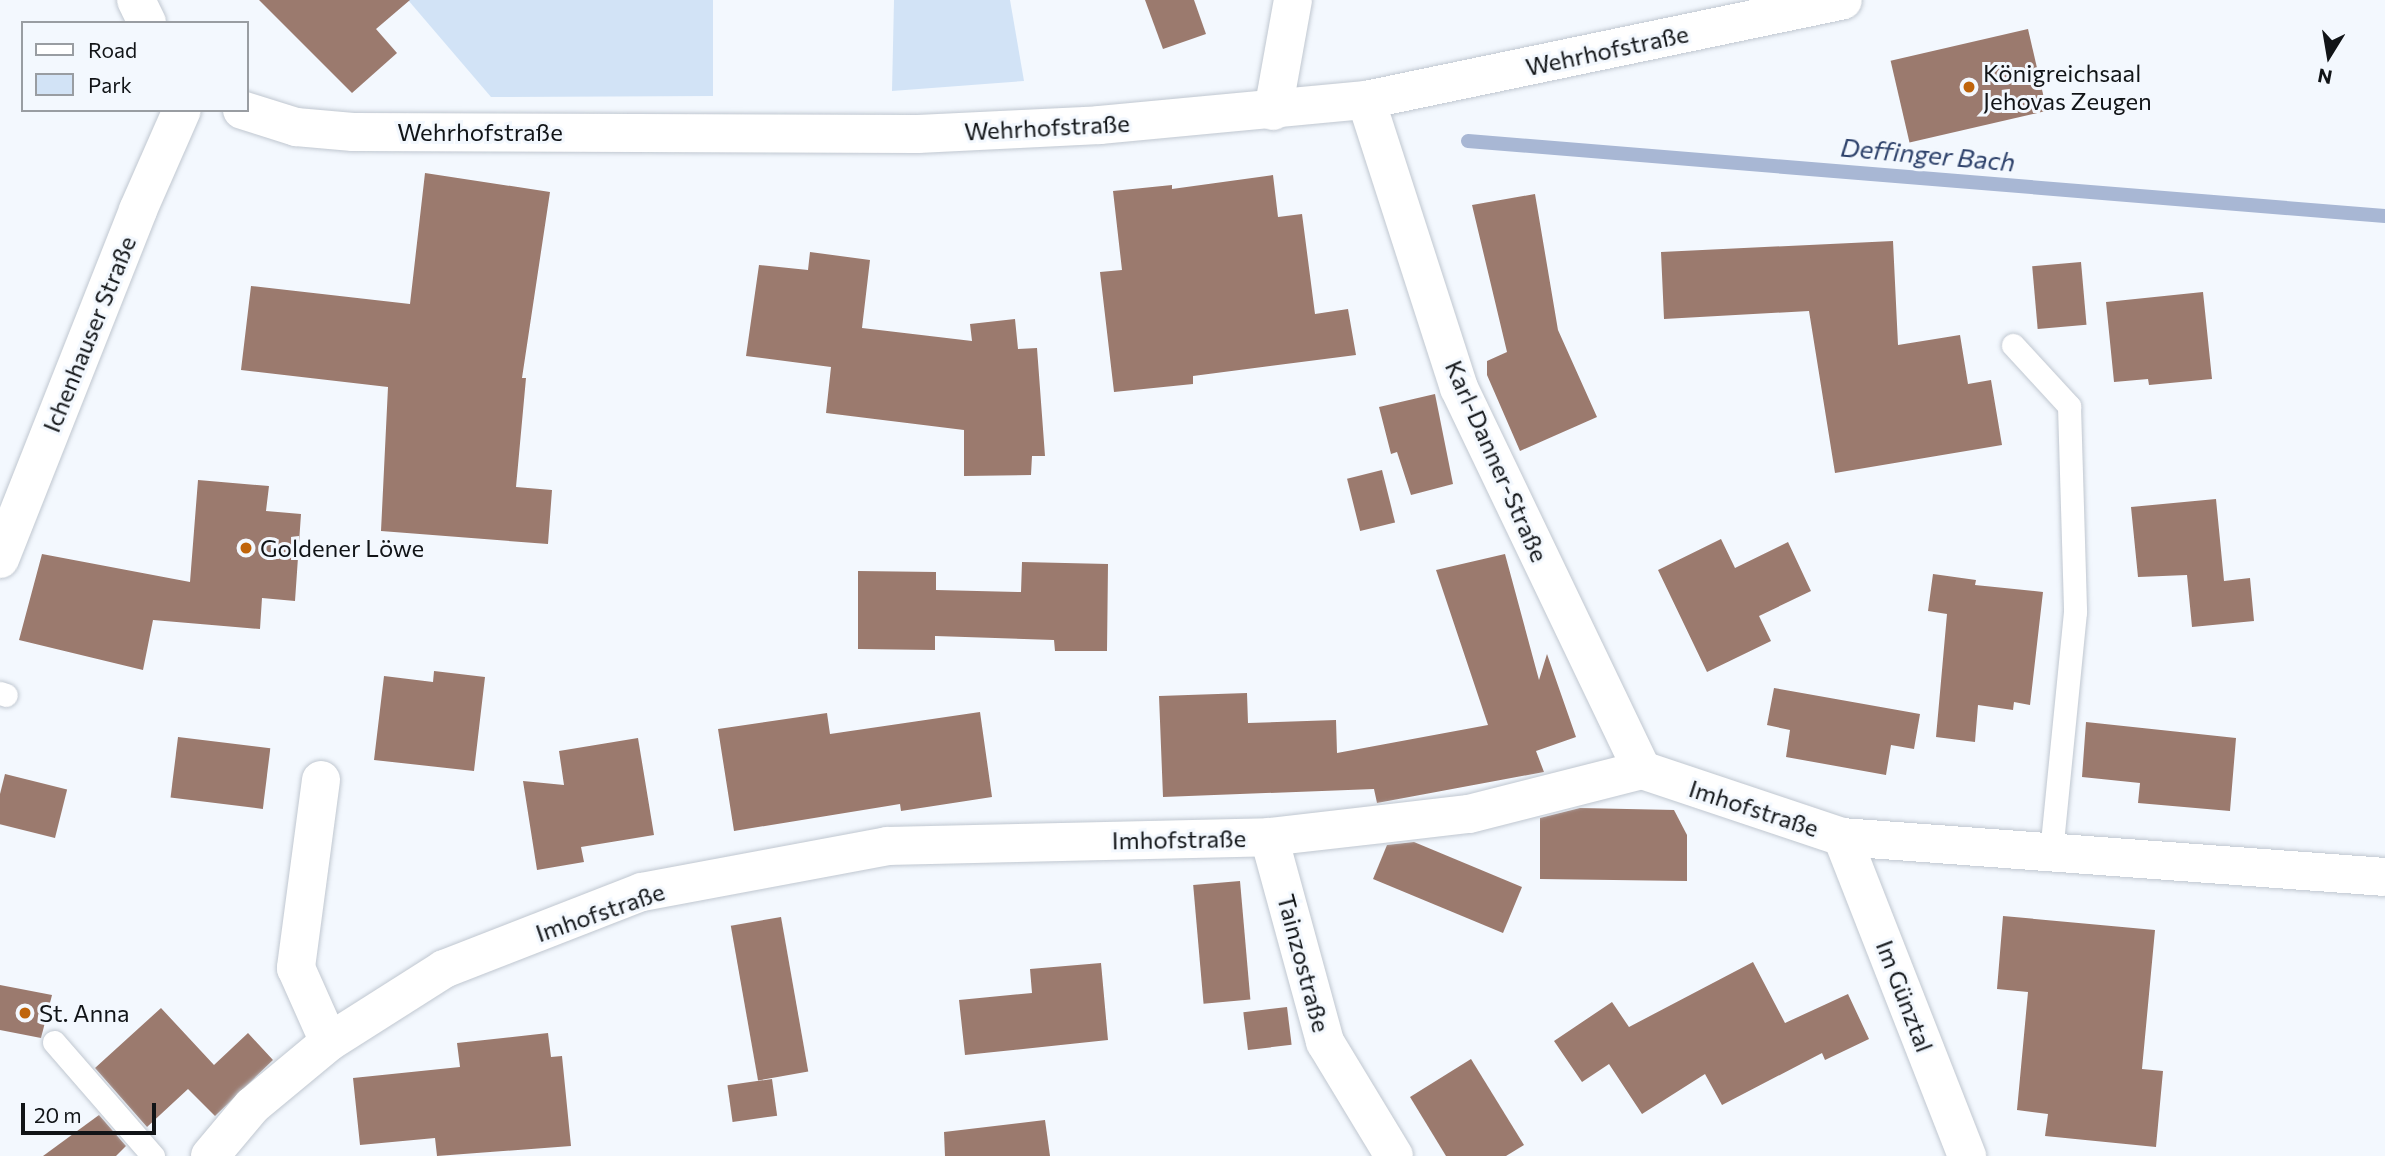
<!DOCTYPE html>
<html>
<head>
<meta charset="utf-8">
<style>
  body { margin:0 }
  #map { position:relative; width:2385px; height:1156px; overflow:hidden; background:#f3f8fe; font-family:Commissioner,sans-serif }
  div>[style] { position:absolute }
  .green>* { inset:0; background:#d2e3f6 }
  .stream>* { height:14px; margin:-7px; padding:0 7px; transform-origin:7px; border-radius:7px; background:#a8b7d4 }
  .building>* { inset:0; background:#9b7a6e; transform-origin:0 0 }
  .roads { filter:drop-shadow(0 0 2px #c0c7d0) drop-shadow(0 0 2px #c0c7d0) }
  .lane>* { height:23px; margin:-11.5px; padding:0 11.5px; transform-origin:11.5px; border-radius:11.5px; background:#fff }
  .street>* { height:38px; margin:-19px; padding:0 19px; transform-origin:19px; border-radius:19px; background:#fff }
  .secondary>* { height:38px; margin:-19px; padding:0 19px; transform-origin:19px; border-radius:19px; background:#fff }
  .dots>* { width:19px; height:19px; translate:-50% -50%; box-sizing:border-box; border:4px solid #f3f8fe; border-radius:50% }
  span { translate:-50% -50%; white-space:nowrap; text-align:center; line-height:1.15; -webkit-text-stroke:6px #f3f8fe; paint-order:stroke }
  .street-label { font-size:24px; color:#111417 }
  .poi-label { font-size:24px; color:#111417 }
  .left { translate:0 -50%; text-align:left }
  .water-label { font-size:26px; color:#2e426b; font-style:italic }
  .legend { position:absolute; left:21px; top:21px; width:228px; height:91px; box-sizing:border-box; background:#f3f8fe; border:2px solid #999da2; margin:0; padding:9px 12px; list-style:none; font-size:21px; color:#111417 }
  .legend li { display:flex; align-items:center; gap:14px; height:35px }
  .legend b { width:35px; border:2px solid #999da2 }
  .north { position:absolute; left:2294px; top:21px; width:70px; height:70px; -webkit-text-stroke:5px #f3f8fe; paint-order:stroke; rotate:191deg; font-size:19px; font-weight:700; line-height:28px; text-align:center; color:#111417 }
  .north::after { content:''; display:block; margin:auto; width:24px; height:32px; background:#111417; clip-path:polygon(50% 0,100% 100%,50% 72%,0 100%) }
  .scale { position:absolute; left:21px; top:1103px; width:135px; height:32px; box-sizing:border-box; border:4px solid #111417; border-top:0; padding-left:9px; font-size:21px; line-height:24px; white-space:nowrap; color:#111417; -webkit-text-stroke:5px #f3f8fe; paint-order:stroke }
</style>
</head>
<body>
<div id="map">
  <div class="green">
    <div style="clip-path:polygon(408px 0,713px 0,713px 96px,491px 97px)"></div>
    <div style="clip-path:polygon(894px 0,1010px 0,1024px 81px,892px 91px)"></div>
  </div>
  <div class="stream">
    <div style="left:1468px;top:141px;width:920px;rotate:4.68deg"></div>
  </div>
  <div class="building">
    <div style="clip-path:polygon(259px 0,410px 0,376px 29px,397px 53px,352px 93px)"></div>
    <div style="clip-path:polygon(1145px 0,1194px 0,1206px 34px,1163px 49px)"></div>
    <div style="left:2028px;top:29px;width:84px;height:141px;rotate:77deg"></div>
    <div style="clip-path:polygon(425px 173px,550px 192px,522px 378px,526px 378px,516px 487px,552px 490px,548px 544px,381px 531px,388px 387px,241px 370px,251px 286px,410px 304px)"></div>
    <div style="clip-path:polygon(1273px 175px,1278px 217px,1302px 214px,1315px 314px,1348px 309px,1356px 355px,1193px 376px,1193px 384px,1114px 392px,1100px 272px,1122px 270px,1113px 191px,1172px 185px,1172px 189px)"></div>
    <div style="clip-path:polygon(1535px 194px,1558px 330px,1597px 417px,1520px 451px,1487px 375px,1487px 361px,1507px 352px,1472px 205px)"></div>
    <div style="clip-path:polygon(1893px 241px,1898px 345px,1960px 335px,1968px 384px,1991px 380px,2002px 445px,1835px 473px,1809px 311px,1664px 319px,1661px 252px)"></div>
    <div style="clip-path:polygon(810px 252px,870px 260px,862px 328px,972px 341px,970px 324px,1015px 319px,1018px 349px,1037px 348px,1045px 456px,1032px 456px,1031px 475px,964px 476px,964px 430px,826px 413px,831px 367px,746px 356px,759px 265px,808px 270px)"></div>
    <div style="left:2081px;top:262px;width:63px;height:49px;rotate:85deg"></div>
    <div style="clip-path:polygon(2203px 292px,2212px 379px,2149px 385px,2148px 379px,2114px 382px,2106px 302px)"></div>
    <div style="clip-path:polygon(1435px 394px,1453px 484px,1411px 495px,1397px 452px,1391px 454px,1379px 407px)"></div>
    <div style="left:1382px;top:470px;width:54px;height:36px;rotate:76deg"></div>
    <div style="clip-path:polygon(198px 480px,269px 486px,266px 511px,301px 514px,295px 601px,262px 598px,260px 629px,153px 620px,143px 670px,19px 640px,42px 554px,190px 582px)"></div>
    <div style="clip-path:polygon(2216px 499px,2224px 581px,2250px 578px,2254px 621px,2192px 627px,2187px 575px,2138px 577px,2131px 507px)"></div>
    <div style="clip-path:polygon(1721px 539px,1735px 568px,1788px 542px,1811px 591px,1759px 616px,1771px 641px,1707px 672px,1658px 570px)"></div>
    <div style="clip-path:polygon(1505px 554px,1539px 680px,1547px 654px,1576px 737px,1536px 751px,1544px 772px,1377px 803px,1374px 789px,1163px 797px,1159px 696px,1247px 693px,1248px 723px,1336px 720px,1337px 753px,1488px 725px,1436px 570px)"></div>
    <div style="clip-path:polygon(1022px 562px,1108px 564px,1107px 651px,1055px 651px,1054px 640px,935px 636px,935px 650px,858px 649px,858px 571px,936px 572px,936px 590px,1021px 592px)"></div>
    <div style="clip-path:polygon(1933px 574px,1976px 580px,1975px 585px,2043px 592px,2030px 705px,2014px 702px,2013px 710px,1978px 705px,1975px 742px,1936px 737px,1947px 614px,1928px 611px)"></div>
    <div style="clip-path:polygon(434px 671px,485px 677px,474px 771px,374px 760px,384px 676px,433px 682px)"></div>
    <div style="clip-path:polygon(1774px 688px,1920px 714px,1914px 749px,1891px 745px,1886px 775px,1786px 757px,1790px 730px,1767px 725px)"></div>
    <div style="clip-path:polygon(980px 712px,992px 797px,901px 811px,900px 804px,734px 831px,718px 729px,827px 713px,830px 734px)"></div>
    <div style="clip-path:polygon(2086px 722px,2236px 738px,2230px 811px,2138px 803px,2140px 783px,2082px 777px)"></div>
    <div style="left:178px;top:737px;width:93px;height:61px;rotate:7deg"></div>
    <div style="clip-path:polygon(638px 738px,654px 835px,581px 847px,584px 862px,537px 870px,523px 781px,564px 785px,559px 751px)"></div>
    <div style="left:5px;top:774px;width:64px;height:50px;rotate:14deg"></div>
    <div style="clip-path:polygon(1580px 808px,1674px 810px,1687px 835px,1687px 881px,1540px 879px,1540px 818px)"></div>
    <div style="clip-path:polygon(1414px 842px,1522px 887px,1503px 933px,1373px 879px,1387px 845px)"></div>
    <div style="left:1240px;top:881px;width:119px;height:47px;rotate:85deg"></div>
    <div style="clip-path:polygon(2003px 916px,2155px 930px,2142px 1069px,2163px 1071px,2156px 1147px,2045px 1136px,2048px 1114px,2017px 1110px,2028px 992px,1997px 989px)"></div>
    <div style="left:781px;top:917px;width:157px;height:51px;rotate:80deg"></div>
    <div style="clip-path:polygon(1753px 962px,1785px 1023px,1848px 994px,1869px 1039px,1825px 1060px,1822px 1053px,1722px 1105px,1705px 1074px,1642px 1114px,1609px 1064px,1582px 1082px,1554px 1041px,1612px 1002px,1629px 1027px)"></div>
    <div style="clip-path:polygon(1101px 963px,1108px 1040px,965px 1055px,959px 1000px,1032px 993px,1030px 969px)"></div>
    <div style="clip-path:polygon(0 985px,52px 995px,41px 1038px,0 1030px)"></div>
    <div style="left:1287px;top:1007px;width:38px;height:44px;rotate:83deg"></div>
    <div style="clip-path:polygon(161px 1008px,214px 1065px,248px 1033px,273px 1060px,215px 1116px,188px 1089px,147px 1127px,95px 1068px)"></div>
    <div style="clip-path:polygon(548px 1033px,551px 1057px,562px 1056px,571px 1146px,437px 1156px,435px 1138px,360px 1145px,353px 1078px,460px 1067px,457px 1043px)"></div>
    <div style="clip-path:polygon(1471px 1059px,1524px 1145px,1506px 1156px,1446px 1156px,1410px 1097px)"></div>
    <div style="left:772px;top:1079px;width:37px;height:45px;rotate:82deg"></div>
    <div style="clip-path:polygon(99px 1115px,126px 1146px,116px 1156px,43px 1156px)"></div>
    <div style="clip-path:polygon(1045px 1120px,1050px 1156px,945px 1156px,944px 1132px)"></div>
  </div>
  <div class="roads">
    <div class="lane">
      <div style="left:2013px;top:345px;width:83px;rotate:47.4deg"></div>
      <div style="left:2069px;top:406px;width:206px;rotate:88.3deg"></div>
      <div style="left:2075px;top:612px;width:240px;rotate:95.7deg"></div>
      <div style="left:0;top:693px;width:6px;rotate:18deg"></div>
      <div style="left:54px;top:1042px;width:151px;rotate:49deg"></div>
    </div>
    <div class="street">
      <div style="left:1366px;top:100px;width:303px;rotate:72.1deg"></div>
      <div style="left:1459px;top:388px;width:424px;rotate:64.4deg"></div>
      <div style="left:1273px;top:111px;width:113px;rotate:-79.8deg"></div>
      <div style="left:321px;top:780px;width:190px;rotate:97.6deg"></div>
      <div style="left:296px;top:968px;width:81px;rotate:66deg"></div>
      <div style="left:1269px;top:837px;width:213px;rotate:74.7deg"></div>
      <div style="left:1325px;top:1042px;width:133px;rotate:58.8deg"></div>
      <div style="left:1842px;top:837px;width:343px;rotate:68.6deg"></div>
      <div style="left:210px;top:1156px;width:65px;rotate:-50deg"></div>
      <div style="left:252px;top:1106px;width:100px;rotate:-39.7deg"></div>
      <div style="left:329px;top:1042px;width:136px;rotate:-32.4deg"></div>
      <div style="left:444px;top:969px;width:212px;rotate:-21.3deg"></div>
      <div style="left:642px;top:892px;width:249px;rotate:-10.6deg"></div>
      <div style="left:887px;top:846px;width:382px;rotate:-1.3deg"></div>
      <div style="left:1269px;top:837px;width:201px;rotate:-6.6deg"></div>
      <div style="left:1469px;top:814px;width:179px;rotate:-14.3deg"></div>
      <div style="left:1642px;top:770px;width:211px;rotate:18.5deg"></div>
      <div style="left:1842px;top:837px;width:544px;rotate:4.21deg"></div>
    </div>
    <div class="secondary">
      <div style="left:136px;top:0;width:25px;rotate:64deg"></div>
      <div style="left:242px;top:110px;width:57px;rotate:17.5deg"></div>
      <div style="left:296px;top:127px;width:57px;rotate:5deg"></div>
      <div style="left:353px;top:132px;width:565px;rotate:0.2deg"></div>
      <div style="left:918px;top:134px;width:182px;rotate:-2.8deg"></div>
      <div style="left:1100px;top:125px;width:267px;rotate:-5.4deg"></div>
      <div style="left:1366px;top:100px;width:487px;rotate:-11.8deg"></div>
      <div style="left:0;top:559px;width:375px;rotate:-68.4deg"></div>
      <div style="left:138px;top:210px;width:109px;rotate:-66.3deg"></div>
    </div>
  </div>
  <div class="dots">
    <div style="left:1969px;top:87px;background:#bf640b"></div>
    <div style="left:246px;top:548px;background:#bf640b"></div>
    <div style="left:25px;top:1013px;background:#bf640b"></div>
  </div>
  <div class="street-label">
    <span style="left:1607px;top:50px;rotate:-12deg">Wehrhofstraße</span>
    <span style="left:1047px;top:127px;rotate:-3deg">Wehrhofstraße</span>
    <span style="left:480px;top:132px">Wehrhofstraße</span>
    <span style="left:89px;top:334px;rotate:-68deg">Ichenhauser Straße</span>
    <span style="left:1497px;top:461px;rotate:66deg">Karl-Danner-Straße</span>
    <span style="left:1754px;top:808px;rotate:18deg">Imhofstraße</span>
    <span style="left:1179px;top:839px;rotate:-1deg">Imhofstraße</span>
    <span style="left:600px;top:912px;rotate:-19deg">Imhofstraße</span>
    <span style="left:1304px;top:963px;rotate:75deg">Tainzostraße</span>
    <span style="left:1905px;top:996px;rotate:69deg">Im Günztal</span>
  </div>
  <div class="poi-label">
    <span class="left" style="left:1983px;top:87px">Königreichsaal<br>Jehovas Zeugen</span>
    <span class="left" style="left:260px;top:548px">Goldener Löwe</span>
    <span class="left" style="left:39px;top:1013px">St. Anna</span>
  </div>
  <div class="water-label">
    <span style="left:1928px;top:154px;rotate:5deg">Deffinger Bach</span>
  </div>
  <ul class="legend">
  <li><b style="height:9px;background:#fff"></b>Road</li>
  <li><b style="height:19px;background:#d2e3f6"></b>Park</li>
  </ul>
  <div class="north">N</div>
  <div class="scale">20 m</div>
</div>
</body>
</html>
